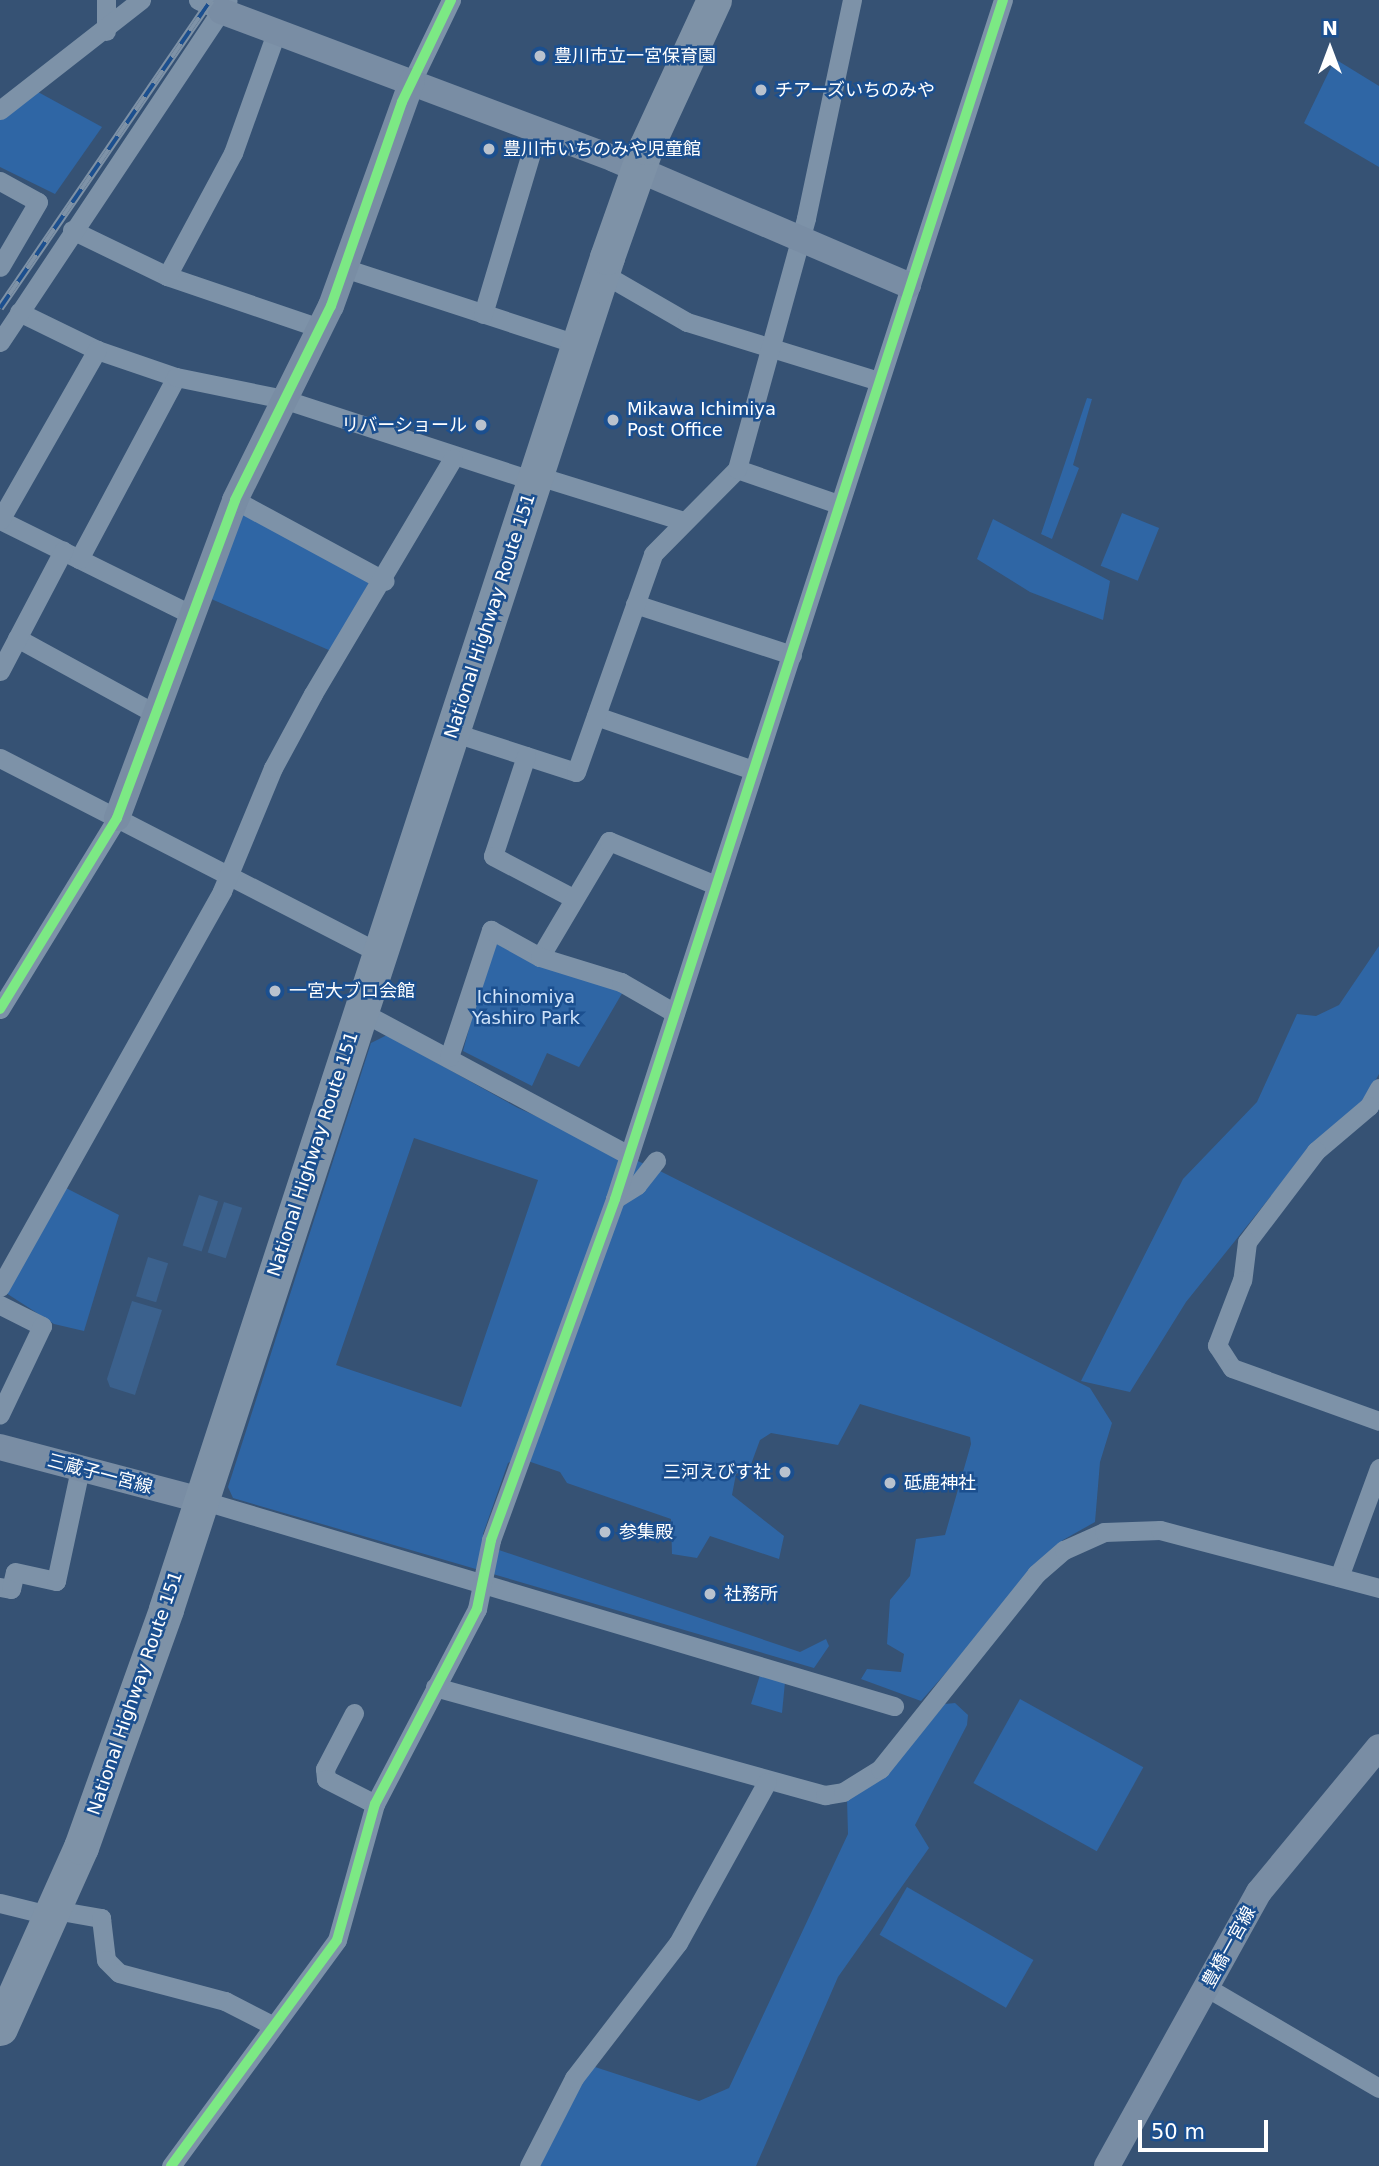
<!DOCTYPE html>
<html>
<head>
<meta charset="utf-8">
<style>
  body { margin:0 }
  #map { position:relative; width:1379px; height:2166px; overflow:hidden; background:#365274; font-family:"DejaVu Sans","Noto Sans JP",sans-serif }
  div>[style] { position:absolute }
  .green>* { inset:0; background:#2f66a5; transform-origin:0 0 }
  .water>* { inset:0; background:#3b618d; transform-origin:0 0 }
  .street>* { height:19px; margin:-9.5px; padding:0 9.5px; transform-origin:9.5px; border-radius:9.5px; background:#7d92a8 }
  .secondary>* { height:26px; margin:-13px; padding:0 13px; transform-origin:13px; border-radius:13px; background:#798da4 }
  .highway>* { height:35px; margin:-17.5px; padding:0 17.5px; transform-origin:17.5px; border-radius:17.5px; background:#7e92a7 }
  .rail>* { height:8px; margin-top:-4px; transform-origin:0; background:repeating-linear-gradient(90deg,#1b4f8f 0 16px,#7e92a7 0 32px); box-sizing:border-box; border-block:2px solid #7e92a7 }
  .cycleway>* { height:10px; margin:-5px; padding:0 5px; transform-origin:5px; border-radius:5px; background:#7ce984 }
  .dots>* { width:19px; height:19px; translate:-50% -50%; box-sizing:border-box; border:4px solid #1b4f8f; border-radius:50% }
  span { translate:-50% -50%; white-space:nowrap; text-align:center; line-height:1.15; -webkit-text-stroke:5px #1b4f8f; paint-order:stroke }
  .poi-label { font-size:18px; color:#fff }
  .left { translate:0 -50%; text-align:left }
  .right { translate:-100% -50%; text-align:right }
  .street-label { font-size:18px; color:#fff }
  .park-label { font-size:18px; color:#cfe3fa }
  .north { position:absolute; left:1295px; top:14px; width:70px; height:70px; -webkit-text-stroke:5px #1b4f8f; paint-order:stroke; rotate:0deg; font-size:19px; font-weight:700; line-height:28px; text-align:center; color:#fff }
  .north::after { content:''; display:block; margin:auto; width:24px; height:32px; background:#fff; clip-path:polygon(50% 0,100% 100%,50% 72%,0 100%) }
  .scale { position:absolute; left:1138px; top:2120px; width:130px; height:32px; box-sizing:border-box; border:4px solid #fff; border-top:0; padding-left:9px; font-size:21px; line-height:24px; white-space:nowrap; color:#fff; -webkit-text-stroke:5px #1b4f8f; paint-order:stroke }
</style>
</head>
<body>
<div id="map">
  <div class="green">
    <div style="clip-path:polygon(1335px 59px,1379px 86px,1379px 167px,1304px 123px)"></div>
    <div style="clip-path:polygon(38px 92px,102px 127px,55px 194px,0 167px,0 119px)"></div>
    <div style="clip-path:polygon(1087px 398px,1092px 399px,1073px 465px,1079px 468px,1052px 539px,1041px 534px)"></div>
    <div style="left:1122px;top:513px;width:40px;height:57px;rotate:22deg"></div>
    <div style="clip-path:polygon(244px 514px,370px 581px,331px 651px,209px 598px,236px 516px)"></div>
    <div style="clip-path:polygon(993px 519px,1110px 581px,1103px 620px,1030px 592px,977px 559px)"></div>
    <div style="clip-path:polygon(500px 942px,624px 990px,579px 1067px,547px 1053px,532px 1086px,463px 1051px,492px 943px)"></div>
    <div style="clip-path:polygon(1379px 946px,1379px 1074px,1364px 1101px,1312px 1145px,1186px 1302px,1130px 1392px,1081px 1381px,1183px 1179px,1257px 1102px,1297px 1014px,1316px 1016px,1339px 1005px)"></div>
    <div style="clip-path:polygon(evenodd,387px 1035px,518px 1108px,658px 1170px,1090px 1388px,1112px 1423px,1100px 1462px,1095px 1522px,1063px 1540px,921px 1701px,861px 1679px,867px 1669px,901px 1672px,904px 1654px,887px 1644px,890px 1600px,910px 1576px,916px 1539px,945px 1535px,971px 1444px,970px 1437px,860px 1404px,838px 1445px,771px 1433px,760px 1440px,750px 1467px,736px 1474px,732px 1495px,784px 1536px,779px 1559px,710px 1536px,697px 1558px,672px 1554px,671px 1519px,567px 1483px,560px 1472px,519px 1458px,508px 1463px,483px 1534px,487px 1546px,800px 1652px,826px 1639px,829px 1646px,814px 1668px,233px 1498px,228px 1487px,371px 1043px,387px 1035px,414px 1138px,538px 1180px,461px 1407px,336px 1365px,414px 1138px)"></div>
    <div style="clip-path:polygon(64px 1187px,119px 1215px,84px 1331px,54px 1324px,6px 1293px)"></div>
    <div style="clip-path:polygon(760px 1675px,785px 1682px,782px 1713px,751px 1704px)"></div>
    <div style="left:1020px;top:1699px;width:141px;height:96px;rotate:29deg"></div>
    <div style="clip-path:polygon(955px 1703px,968px 1715px,967px 1725px,915px 1825px,929px 1848px,838px 1977px,756px 2166px,536px 2166px,592px 2066px,699px 2101px,729px 2088px,848px 1834px,847px 1799px,886px 1775px,945px 1704px)"></div>
    <div style="left:907px;top:1887px;width:146px;height:55px;rotate:30deg"></div>
  </div>
  <div class="water">
    <div style="left:199px;top:1195px;width:20px;height:53px;rotate:18deg"></div>
    <div style="left:224px;top:1202px;width:19px;height:53px;rotate:18deg"></div>
    <div style="left:148px;top:1257px;width:21px;height:41px;rotate:17deg"></div>
    <div style="clip-path:polygon(132px 1301px,162px 1310px,135px 1395px,110px 1387px,107px 1379px)"></div>
  </div>
  <div class="street">
    <div style="left:106px;top:0;width:31px;rotate:90deg"></div>
    <div style="left:198px;top:0;width:25px;rotate:26deg"></div>
    <div style="left:412px;top:81px;width:90px;rotate:-64.3deg"></div>
    <div style="left:0;top:110px;width:179px;rotate:-38deg"></div>
    <div style="left:0;top:181px;width:43px;rotate:28.9deg"></div>
    <div style="left:38px;top:202px;width:75px;rotate:120.3deg"></div>
    <div style="left:72px;top:230px;width:106px;rotate:25.8deg"></div>
    <div style="left:167px;top:276px;width:162px;rotate:18.8deg"></div>
    <div style="left:344px;top:268px;width:247px;rotate:18.1deg"></div>
    <div style="left:602px;top:273px;width:98px;rotate:30deg"></div>
    <div style="left:687px;top:322px;width:198px;rotate:17.1deg"></div>
    <div style="left:167px;top:276px;width:140px;rotate:-61.8deg"></div>
    <div style="left:233px;top:153px;width:127px;rotate:-70.3deg"></div>
    <div style="left:19px;top:312px;width:87px;rotate:26deg"></div>
    <div style="left:97px;top:350px;width:83px;rotate:18.9deg"></div>
    <div style="left:483px;top:314px;width:192px;rotate:-73.4deg"></div>
    <div style="left:0;top:342px;width:410px;rotate:-56.3deg"></div>
    <div style="left:737px;top:469px;width:107px;rotate:19.1deg"></div>
    <div style="left:535px;top:475px;width:156px;rotate:17.2deg"></div>
    <div style="left:235px;top:500px;width:170px;rotate:28.4deg"></div>
    <div style="left:0;top:520px;width:214px;rotate:26.3deg"></div>
    <div style="left:0;top:520px;width:196px;rotate:-60.3deg"></div>
    <div style="left:79px;top:559px;width:206px;rotate:-61.9deg"></div>
    <div style="left:176px;top:377px;width:109px;rotate:11.6deg"></div>
    <div style="left:283px;top:399px;width:264px;rotate:18.1deg"></div>
    <div style="left:635px;top:604px;width:165px;rotate:18deg"></div>
    <div style="left:17px;top:638px;width:158px;rotate:28.7deg"></div>
    <div style="left:0;top:671px;width:136px;rotate:-62.3deg"></div>
    <div style="left:596px;top:716px;width:166px;rotate:19deg"></div>
    <div style="left:452px;top:732px;width:130px;rotate:17.9deg"></div>
    <div style="left:576px;top:772px;width:231px;rotate:-70.5deg"></div>
    <div style="left:653px;top:554px;width:120px;rotate:-45.3deg"></div>
    <div style="left:737px;top:469px;width:260px;rotate:-74.6deg"></div>
    <div style="left:806px;top:218px;width:223px;rotate:-78.1deg"></div>
    <div style="left:526px;top:756px;width:105px;rotate:108.3deg"></div>
    <div style="left:493px;top:856px;width:90px;rotate:27.7deg"></div>
    <div style="left:0;top:758px;width:426px;rotate:27.2deg"></div>
    <div style="left:540px;top:957px;width:135px;rotate:-59.3deg"></div>
    <div style="left:609px;top:841px;width:116px;rotate:22.4deg"></div>
    <div style="left:0;top:1009px;width:224px;rotate:-58.5deg"></div>
    <div style="left:360px;top:1011px;width:305px;rotate:28.2deg"></div>
    <div style="left:449px;top:1057px;width:134px;rotate:-71.7deg"></div>
    <div style="left:491px;top:930px;width:56px;rotate:28.9deg"></div>
    <div style="left:540px;top:957px;width:85px;rotate:17.2deg"></div>
    <div style="left:621px;top:982px;width:62px;rotate:29.9deg"></div>
    <div style="left:1379px;top:1088px;width:21px;rotate:119deg"></div>
    <div style="left:1369px;top:1106px;width:70px;rotate:139.7deg"></div>
    <div style="left:1316px;top:1151px;width:114px;rotate:127.2deg"></div>
    <div style="left:1247px;top:1242px;width:38px;rotate:97deg"></div>
    <div style="left:1242px;top:1280px;width:70px;rotate:111deg"></div>
    <div style="left:1217px;top:1345px;width:27px;rotate:57deg"></div>
    <div style="left:1232px;top:1368px;width:156px;rotate:19.8deg"></div>
    <div style="left:615px;top:1199px;width:26px;rotate:-32deg"></div>
    <div style="left:637px;top:1185px;width:31px;rotate:-52deg"></div>
    <div style="left:0;top:1287px;width:454px;rotate:-60.7deg"></div>
    <div style="left:222px;top:891px;width:133px;rotate:-67.5deg"></div>
    <div style="left:273px;top:768px;width:84px;rotate:-61.6deg"></div>
    <div style="left:313px;top:694px;width:274px;rotate:-59.3deg"></div>
    <div style="left:0;top:1305px;width:47px;rotate:26.6deg"></div>
    <div style="left:42px;top:1326px;width:98px;rotate:115.5deg"></div>
    <div style="left:201px;top:1500px;width:723px;rotate:16.56deg"></div>
    <div style="left:1339px;top:1577px;width:116px;rotate:-69.8deg"></div>
    <div style="left:0;top:1587px;width:11px;rotate:10deg"></div>
    <div style="left:11px;top:1589px;width:17px;rotate:-77deg"></div>
    <div style="left:15px;top:1572px;width:42px;rotate:12.4deg"></div>
    <div style="left:56px;top:1581px;width:115px;rotate:-77.9deg"></div>
    <div style="left:435px;top:1687px;width:405px;rotate:15.5deg"></div>
    <div style="left:825px;top:1795px;width:18px;rotate:-9deg"></div>
    <div style="left:843px;top:1792px;width:44px;rotate:-31.9deg"></div>
    <div style="left:880px;top:1769px;width:250px;rotate:-51.3deg"></div>
    <div style="left:1036px;top:1574px;width:37px;rotate:-41deg"></div>
    <div style="left:1064px;top:1550px;width:44px;rotate:-24.2deg"></div>
    <div style="left:1104px;top:1532px;width:56px;rotate:-2deg"></div>
    <div style="left:1160px;top:1530px;width:227px;rotate:14.8deg"></div>
    <div style="left:354px;top:1713px;width:63px;rotate:117.4deg"></div>
    <div style="left:325px;top:1769px;width:10px;rotate:84deg"></div>
    <div style="left:326px;top:1779px;width:55px;rotate:27deg"></div>
    <div style="left:0;top:1903px;width:54px;rotate:14deg"></div>
    <div style="left:55px;top:1910px;width:47px;rotate:9.9deg"></div>
    <div style="left:101px;top:1918px;width:42px;rotate:83.2deg"></div>
    <div style="left:106px;top:1960px;width:18px;rotate:45deg"></div>
    <div style="left:119px;top:1973px;width:110px;rotate:14.8deg"></div>
    <div style="left:225px;top:2001px;width:53px;rotate:27.1deg"></div>
    <div style="left:1206px;top:1987px;width:200px;rotate:30.3deg"></div>
    <div style="left:171px;top:2166px;width:280px;rotate:-53.7deg"></div>
    <div style="left:337px;top:1940px;width:141px;rotate:-74.4deg"></div>
    <div style="left:375px;top:1804px;width:220px;rotate:-62.4deg"></div>
    <div style="left:477px;top:1609px;width:70px;rotate:-78.5deg"></div>
    <div style="left:491px;top:1540px;width:363px;rotate:-70deg"></div>
    <div style="left:615px;top:1199px;width:1260px;rotate:-72.07deg"></div>
    <div style="left:529px;top:2166px;width:99px;rotate:-62.9deg"></div>
    <div style="left:574px;top:2078px;width:170px;rotate:-52.4deg"></div>
    <div style="left:678px;top:1943px;width:184px;rotate:-61.1deg"></div>
  </div>
  <div class="secondary">
    <div style="left:221px;top:11px;width:420px;rotate:20.6deg"></div>
    <div style="left:614px;top:159px;width:320px;rotate:23.2deg"></div>
    <div style="left:117px;top:818px;width:339px;rotate:-69.6deg"></div>
    <div style="left:235px;top:500px;width:216px;rotate:-63.7deg"></div>
    <div style="left:331px;top:306px;width:239px;rotate:-70.2deg"></div>
    <div style="left:0;top:1447px;width:208px;rotate:14.8deg"></div>
    <div style="left:1107px;top:2166px;width:313px;rotate:-61deg"></div>
    <div style="left:1259px;top:1892px;width:188px;rotate:-50.4deg"></div>
  </div>
  <div class="highway">
    <div style="left:0;top:2028px;width:198px;rotate:-65.9deg"></div>
    <div style="left:81px;top:1847px;width:253px;rotate:-70.3deg"></div>
    <div style="left:166px;top:1609px;width:1422px;rotate:-71.93deg"></div>
    <div style="left:607px;top:257px;width:117px;rotate:-70.5deg"></div>
    <div style="left:646px;top:147px;width:162px;rotate:-65.2deg"></div>
  </div>
  <div class="rail">
    <div style="left:0;top:308px;width:373px;rotate:-55.6deg"></div>
  </div>
  <div class="cycleway">
    <div style="left:0;top:1009px;width:224px;rotate:-58.5deg"></div>
    <div style="left:117px;top:818px;width:339px;rotate:-69.6deg"></div>
    <div style="left:235px;top:500px;width:216px;rotate:-63.7deg"></div>
    <div style="left:331px;top:306px;width:216px;rotate:-70.8deg"></div>
    <div style="left:402px;top:102px;width:113px;rotate:-64.3deg"></div>
    <div style="left:171px;top:2166px;width:280px;rotate:-53.7deg"></div>
    <div style="left:337px;top:1940px;width:141px;rotate:-74.4deg"></div>
    <div style="left:375px;top:1804px;width:220px;rotate:-62.4deg"></div>
    <div style="left:477px;top:1609px;width:70px;rotate:-78.5deg"></div>
    <div style="left:491px;top:1540px;width:363px;rotate:-70deg"></div>
    <div style="left:615px;top:1199px;width:1260px;rotate:-72.07deg"></div>
  </div>
  <div class="dots">
    <div style="left:540px;top:56px;background:#b9c2ce"></div>
    <div style="left:761px;top:90px;background:#b9c2ce"></div>
    <div style="left:489px;top:149px;background:#b9c2ce"></div>
    <div style="left:613px;top:420px;background:#b9c2ce"></div>
    <div style="left:481px;top:425px;background:#b9c2ce"></div>
    <div style="left:275px;top:991px;background:#b9c2ce"></div>
    <div style="left:785px;top:1472px;background:#b9c2ce"></div>
    <div style="left:890px;top:1483px;background:#b9c2ce"></div>
    <div style="left:605px;top:1532px;background:#b9c2ce"></div>
    <div style="left:710px;top:1594px;background:#b9c2ce"></div>
  </div>
  <div class="poi-label">
    <span class="left" style="left:554px;top:56px">豊川市立一宮保育園</span>
    <span class="left" style="left:775px;top:90px">チアーズいちのみや</span>
    <span class="left" style="left:503px;top:149px">豊川市いちのみや児童館</span>
    <span class="left" style="left:627px;top:420px">Mikawa Ichimiya<br>Post Office</span>
    <span class="right" style="left:467px;top:425px">リバーショール</span>
    <span class="left" style="left:289px;top:991px">一宮大ブロ会館</span>
    <span class="right" style="left:771px;top:1472px">三河えびす社</span>
    <span class="left" style="left:904px;top:1483px">砥鹿神社</span>
    <span class="left" style="left:619px;top:1532px">参集殿</span>
    <span class="left" style="left:724px;top:1594px">社務所</span>
  </div>
  <div class="street-label">
    <span style="left:490px;top:616px;rotate:-72deg">National Highway Route 151</span>
    <span style="left:313px;top:1154px;rotate:-72deg">National Highway Route 151</span>
    <span style="left:100px;top:1474px;rotate:15deg">三蔵子一宮線</span>
    <span style="left:135px;top:1693px;rotate:-71deg">National Highway Route 151</span>
    <span style="left:1229px;top:1947px;rotate:-61deg">豊橋一宮線</span>
  </div>
  <div class="park-label">
    <span style="left:526px;top:1008px">Ichinomiya<br>Yashiro Park</span>
  </div>
  <div class="north">N</div>
  <div class="scale">50 m</div>
</div>
</body>
</html>
